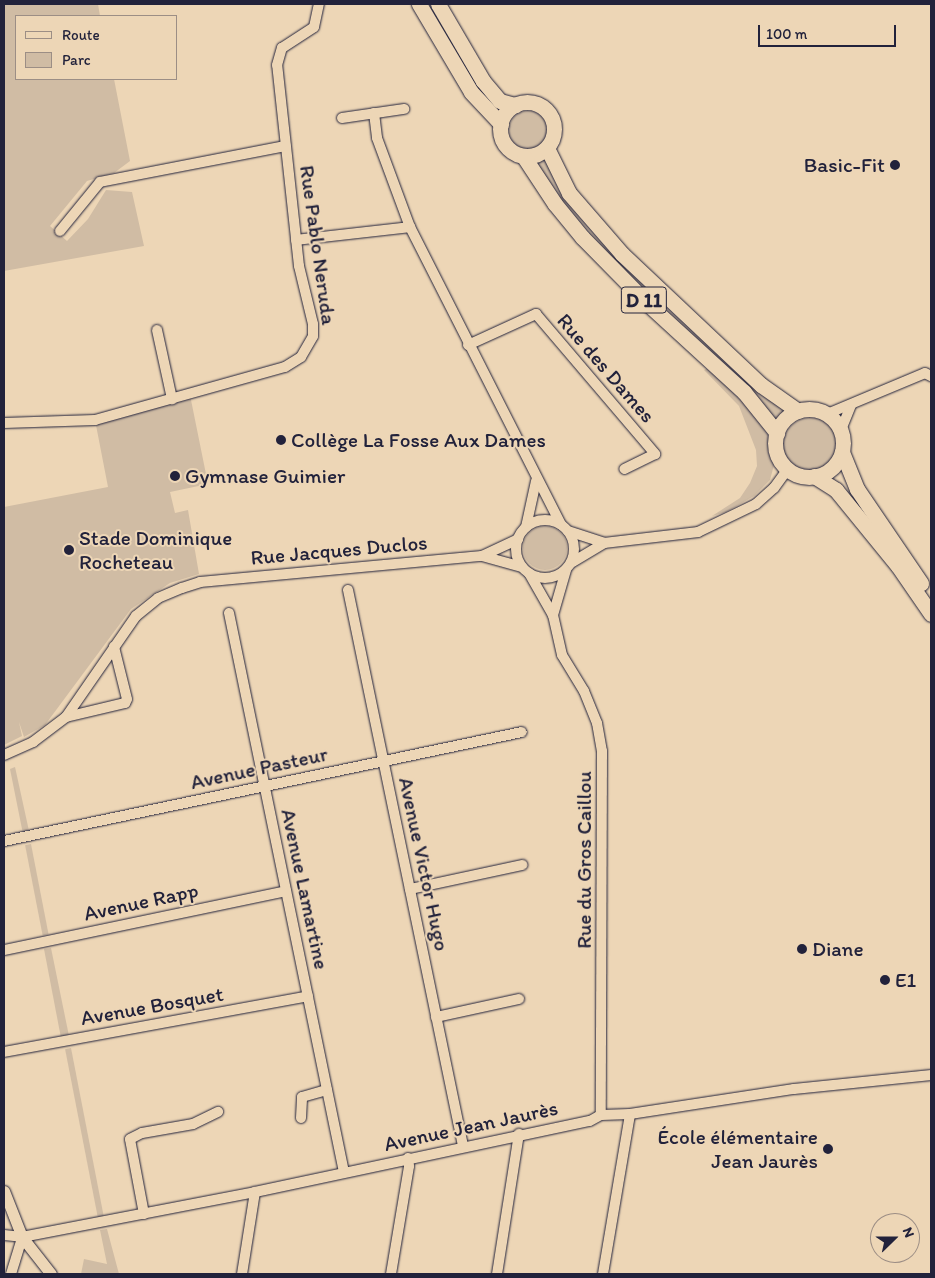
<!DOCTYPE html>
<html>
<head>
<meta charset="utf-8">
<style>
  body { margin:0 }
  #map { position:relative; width:935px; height:1278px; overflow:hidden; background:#edd6b6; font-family:Itim,sans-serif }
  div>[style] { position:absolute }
  .green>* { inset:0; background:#d0bca4; transform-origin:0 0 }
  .round { border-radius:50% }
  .roads { filter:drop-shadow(0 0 1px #22223b) drop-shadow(0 0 1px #22223b) }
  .minor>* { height:10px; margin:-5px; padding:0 5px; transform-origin:5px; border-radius:5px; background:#edd6b6 }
  .minor>.ring { margin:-5px; padding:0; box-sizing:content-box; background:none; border:10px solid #edd6b6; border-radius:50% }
  .tertiary>* { height:11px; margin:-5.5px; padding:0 5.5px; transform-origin:5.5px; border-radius:5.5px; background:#edd6b6 }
  .primary>* { height:15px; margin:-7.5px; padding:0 7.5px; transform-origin:7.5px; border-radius:7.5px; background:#edd6b6 }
  .primary>.ring { margin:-7.5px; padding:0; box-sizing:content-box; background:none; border:15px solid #edd6b6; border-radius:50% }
  .dots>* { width:14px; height:14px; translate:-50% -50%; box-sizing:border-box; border:2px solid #edd6b6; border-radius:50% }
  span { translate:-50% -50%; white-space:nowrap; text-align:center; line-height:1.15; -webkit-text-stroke:4px #edd6b6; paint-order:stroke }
  .shield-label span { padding:1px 4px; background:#edd6b6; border:1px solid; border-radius:4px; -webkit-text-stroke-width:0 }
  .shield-label { font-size:20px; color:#22223b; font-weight:700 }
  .poi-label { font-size:21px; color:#22223b }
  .right { translate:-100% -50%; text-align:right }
  .left { translate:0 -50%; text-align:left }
  .street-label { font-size:21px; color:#22223b }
  .frame { position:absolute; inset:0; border:5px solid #22223b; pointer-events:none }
  .legend { position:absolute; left:15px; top:15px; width:162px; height:65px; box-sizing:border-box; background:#edd6b6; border:1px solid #9c8e85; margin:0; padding:6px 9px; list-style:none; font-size:15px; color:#22223b }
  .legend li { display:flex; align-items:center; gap:10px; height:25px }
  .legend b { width:25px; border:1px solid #9c8e85 }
  .north { position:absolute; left:870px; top:1213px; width:50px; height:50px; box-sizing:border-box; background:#edd6b6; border:1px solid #9c8e85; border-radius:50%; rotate:68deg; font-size:14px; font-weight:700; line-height:20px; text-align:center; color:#22223b }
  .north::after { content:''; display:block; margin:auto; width:18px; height:22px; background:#22223b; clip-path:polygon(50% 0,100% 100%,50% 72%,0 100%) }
  .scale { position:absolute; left:758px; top:25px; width:138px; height:22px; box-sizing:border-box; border:2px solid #22223b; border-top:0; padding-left:6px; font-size:15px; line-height:18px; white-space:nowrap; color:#22223b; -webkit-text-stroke:4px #edd6b6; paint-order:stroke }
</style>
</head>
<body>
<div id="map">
  <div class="green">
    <div style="clip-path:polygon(4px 4px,98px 4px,100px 16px,16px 16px,16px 79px,114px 79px,130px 161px,114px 173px,87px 181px,50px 226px,67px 241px,88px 219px,106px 190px,132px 192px,144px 246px,4px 271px)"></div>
    <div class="round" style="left:509px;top:111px;width:38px;height:38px"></div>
    <div style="clip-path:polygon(546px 159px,607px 246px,787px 414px,776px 425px,591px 239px,554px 195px,537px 162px)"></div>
    <div style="clip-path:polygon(708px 368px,744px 402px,766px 430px,773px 447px,774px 465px,770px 480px,754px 496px,726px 512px,712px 516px,740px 498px,750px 483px,757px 466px,756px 450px,739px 406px,704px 370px)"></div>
    <div style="clip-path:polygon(190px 395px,208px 484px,170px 492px,175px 513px,188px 510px,199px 574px,170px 583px,131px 609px,45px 725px,24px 737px,19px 722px,22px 736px,4px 745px,4px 507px,108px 487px,95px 420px)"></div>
    <div class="round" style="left:783px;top:418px;width:54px;height:54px"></div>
    <div class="round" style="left:523px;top:526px;width:44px;height:44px"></div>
    <div style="clip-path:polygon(15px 767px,29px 831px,23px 834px,10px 769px)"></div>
    <div style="left:31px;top:844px;width:92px;height:6px;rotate:79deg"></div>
    <div style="clip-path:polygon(51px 948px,69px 1036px,61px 1038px,44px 949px)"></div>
    <div style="left:71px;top:1048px;width:171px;height:6px;rotate:79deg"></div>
    <div style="clip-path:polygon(107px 1229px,119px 1274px,81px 1274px,84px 1259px,107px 1264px,100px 1230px)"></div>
  </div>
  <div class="roads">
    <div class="minor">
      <div style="left:374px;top:113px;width:25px;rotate:83deg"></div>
      <div style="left:377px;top:138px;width:95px;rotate:69.7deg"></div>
      <div style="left:410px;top:227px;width:334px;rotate:63.1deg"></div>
      <div style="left:342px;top:118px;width:63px;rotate:-8.3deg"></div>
      <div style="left:60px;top:231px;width:63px;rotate:-50.8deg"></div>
      <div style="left:100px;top:182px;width:189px;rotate:-11deg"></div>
      <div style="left:296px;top:240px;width:115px;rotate:-6.5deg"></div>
      <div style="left:157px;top:330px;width:71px;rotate:77.7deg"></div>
      <div style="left:468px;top:345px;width:75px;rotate:-24.5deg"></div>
      <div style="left:536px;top:314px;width:184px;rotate:49.6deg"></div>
      <div style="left:655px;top:454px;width:34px;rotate:154deg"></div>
      <div style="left:827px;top:414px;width:106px;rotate:-22.7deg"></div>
      <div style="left:925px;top:373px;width:7px;rotate:27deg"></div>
      <div style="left:4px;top:423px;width:91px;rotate:-1.9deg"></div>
      <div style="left:95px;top:420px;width:197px;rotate:-15.6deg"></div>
      <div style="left:285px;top:367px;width:19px;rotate:-32deg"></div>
      <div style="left:301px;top:357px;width:24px;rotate:-60deg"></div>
      <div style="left:313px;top:336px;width:12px;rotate:-90deg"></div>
      <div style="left:313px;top:324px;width:60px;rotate:-103.6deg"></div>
      <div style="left:299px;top:266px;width:202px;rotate:-96.2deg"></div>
      <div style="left:277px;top:65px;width:18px;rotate:-74deg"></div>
      <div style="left:282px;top:48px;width:38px;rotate:-33deg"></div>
      <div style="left:314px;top:27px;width:24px;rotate:-78deg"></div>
      <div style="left:841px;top:430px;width:27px;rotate:-68deg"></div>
      <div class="ring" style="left:516px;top:520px;width:48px;height:48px"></div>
      <div style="left:526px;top:527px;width:47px;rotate:-77.7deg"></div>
      <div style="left:568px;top:531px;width:38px;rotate:18deg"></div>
      <div style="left:604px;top:543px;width:95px;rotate:-6.7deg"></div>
      <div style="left:698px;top:532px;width:64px;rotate:-25.8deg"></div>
      <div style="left:756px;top:504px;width:24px;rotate:-42deg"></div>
      <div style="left:774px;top:488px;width:24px;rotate:-54deg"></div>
      <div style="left:482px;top:556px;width:40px;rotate:-25deg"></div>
      <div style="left:571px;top:563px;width:39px;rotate:-31deg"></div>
      <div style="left:529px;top:573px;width:48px;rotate:60.3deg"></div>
      <div style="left:553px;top:615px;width:41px;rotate:77.3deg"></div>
      <div style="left:562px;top:655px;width:42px;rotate:58.6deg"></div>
      <div style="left:584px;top:691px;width:35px;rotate:68deg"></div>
      <div style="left:597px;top:723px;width:28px;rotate:80deg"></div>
      <div style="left:602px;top:751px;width:364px;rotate:90.2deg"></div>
      <div style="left:348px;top:590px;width:568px;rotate:78.31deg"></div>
      <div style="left:229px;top:613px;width:571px;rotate:78.38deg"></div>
      <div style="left:553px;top:615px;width:47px;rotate:-73.9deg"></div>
      <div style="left:66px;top:717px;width:61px;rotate:-13.3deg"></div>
      <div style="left:125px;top:703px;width:4px;rotate:-63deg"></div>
      <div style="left:127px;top:699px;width:54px;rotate:-104deg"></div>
      <div style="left:4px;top:755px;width:32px;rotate:-24deg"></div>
      <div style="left:33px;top:742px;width:41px;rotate:-37.1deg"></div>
      <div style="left:66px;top:717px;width:123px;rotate:-55.3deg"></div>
      <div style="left:136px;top:616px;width:28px;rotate:-39deg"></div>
      <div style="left:158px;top:598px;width:26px;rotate:-23deg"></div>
      <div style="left:182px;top:588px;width:19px;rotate:-18deg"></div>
      <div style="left:200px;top:582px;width:283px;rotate:-5.3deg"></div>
      <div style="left:482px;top:556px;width:41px;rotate:15.4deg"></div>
      <div style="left:4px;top:841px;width:529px;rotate:-11.88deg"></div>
      <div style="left:410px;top:889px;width:115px;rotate:-12.1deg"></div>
      <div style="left:4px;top:950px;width:288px;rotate:-11.8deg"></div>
      <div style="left:436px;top:1017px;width:85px;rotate:-12.2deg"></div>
      <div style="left:4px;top:1052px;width:309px;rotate:-10.4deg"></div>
      <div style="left:301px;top:1118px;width:21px;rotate:-87deg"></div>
      <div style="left:302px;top:1097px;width:26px;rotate:-16deg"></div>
      <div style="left:144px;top:1214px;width:76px;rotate:-100.6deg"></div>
      <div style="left:130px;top:1139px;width:13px;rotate:-27deg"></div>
      <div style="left:142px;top:1133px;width:52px;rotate:-10deg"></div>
      <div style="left:193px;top:1124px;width:28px;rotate:-26deg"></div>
      <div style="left:4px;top:1235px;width:18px;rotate:6deg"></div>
      <div style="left:22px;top:1237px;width:237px;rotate:-10.9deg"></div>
      <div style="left:255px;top:1192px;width:342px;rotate:-12deg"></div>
      <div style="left:590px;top:1121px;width:13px;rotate:-29deg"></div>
      <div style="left:601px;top:1115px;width:29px;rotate:-2deg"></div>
      <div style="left:630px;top:1114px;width:166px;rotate:-8.7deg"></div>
      <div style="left:794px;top:1089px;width:138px;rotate:-5.8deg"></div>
      <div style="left:11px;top:1274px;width:39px;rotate:-73deg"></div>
      <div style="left:242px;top:1274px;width:83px;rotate:-81deg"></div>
      <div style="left:391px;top:1274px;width:109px;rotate:-80.5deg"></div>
      <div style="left:409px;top:1166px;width:8px;rotate:-97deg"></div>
      <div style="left:497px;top:1274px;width:142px;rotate:-81.1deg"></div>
      <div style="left:603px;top:1274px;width:162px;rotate:-80.4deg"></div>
    </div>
    <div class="tertiary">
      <div style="left:4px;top:1191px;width:49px;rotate:68.6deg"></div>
      <div style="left:22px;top:1237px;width:47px;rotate:51.9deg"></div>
    </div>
    <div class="primary">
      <div style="left:419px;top:4px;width:102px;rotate:59.4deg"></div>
      <div style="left:471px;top:92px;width:44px;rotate:46.8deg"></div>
      <div style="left:438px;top:4px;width:89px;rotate:59.7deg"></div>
      <div style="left:483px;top:81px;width:26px;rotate:50deg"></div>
      <div style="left:500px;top:101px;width:16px;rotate:15deg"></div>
      <div class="ring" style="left:500px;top:102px;width:39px;height:39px"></div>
      <div style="left:547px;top:148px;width:50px;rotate:63.9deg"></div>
      <div style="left:569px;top:193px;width:81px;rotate:49deg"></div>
      <div style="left:622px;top:254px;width:191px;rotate:43.3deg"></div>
      <div style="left:761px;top:385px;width:45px;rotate:35.1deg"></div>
      <div style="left:524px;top:157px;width:56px;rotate:56.6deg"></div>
      <div style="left:555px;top:204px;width:43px;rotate:50.7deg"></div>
      <div style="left:582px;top:237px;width:95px;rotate:45.4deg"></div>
      <div style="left:649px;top:305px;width:129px;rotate:42.5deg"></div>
      <div style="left:744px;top:392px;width:53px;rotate:51.2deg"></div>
      <div class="ring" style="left:775px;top:409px;width:53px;height:53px"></div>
      <div style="left:842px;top:452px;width:40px;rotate:68deg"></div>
      <div style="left:857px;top:489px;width:114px;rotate:55.8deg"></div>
      <div style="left:814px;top:476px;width:26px;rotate:32deg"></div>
      <div style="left:836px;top:490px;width:98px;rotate:50.8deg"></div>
      <div style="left:898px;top:566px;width:58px;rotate:55.5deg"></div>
    </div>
  </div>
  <div class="dots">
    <div style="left:895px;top:165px;background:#22223b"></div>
    <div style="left:281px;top:440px;background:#22223b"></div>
    <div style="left:175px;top:476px;background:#22223b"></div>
    <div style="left:69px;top:550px;background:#22223b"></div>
    <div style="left:802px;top:949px;background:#22223b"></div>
    <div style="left:885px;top:980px;background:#22223b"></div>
    <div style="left:828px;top:1149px;background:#22223b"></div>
  </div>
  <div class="shield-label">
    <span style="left:644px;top:300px">D 11</span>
  </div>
  <div class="poi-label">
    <span class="right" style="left:885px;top:165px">Basic-Fit</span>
    <span class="left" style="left:291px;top:440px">Collège La Fosse Aux Dames</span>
    <span class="left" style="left:185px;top:476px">Gymnase Guimier</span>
    <span class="left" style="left:79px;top:550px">Stade Dominique<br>Rocheteau</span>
    <span class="left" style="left:812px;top:949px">Diane</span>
    <span class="left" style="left:895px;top:980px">E1</span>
    <span class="right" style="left:818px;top:1149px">École élémentaire<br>Jean Jaurès</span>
  </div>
  <div class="street-label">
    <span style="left:318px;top:245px;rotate:82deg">Rue Pablo Neruda</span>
    <span style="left:606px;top:368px;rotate:49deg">Rue des Dames</span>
    <span style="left:339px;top:550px;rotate:-5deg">Rue Jacques Duclos</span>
    <span style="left:259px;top:768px;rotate:-12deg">Avenue Pasteur</span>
    <span style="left:584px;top:860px;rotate:-90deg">Rue du Gros Caillou</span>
    <span style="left:424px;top:864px;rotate:78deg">Avenue Victor Hugo</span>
    <span style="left:305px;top:889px;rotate:78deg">Avenue Lamartine</span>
    <span style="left:141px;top:902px;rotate:-12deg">Avenue Rapp</span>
    <span style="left:152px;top:1006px;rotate:-10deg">Avenue Bosquet</span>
    <span style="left:471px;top:1126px;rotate:-12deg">Avenue Jean Jaurès</span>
  </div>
  <div class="frame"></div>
  <ul class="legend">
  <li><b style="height:6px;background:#edd6b6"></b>Route</li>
  <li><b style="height:14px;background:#d0bca4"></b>Parc</li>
  </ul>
  <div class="north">N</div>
  <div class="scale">100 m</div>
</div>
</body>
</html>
